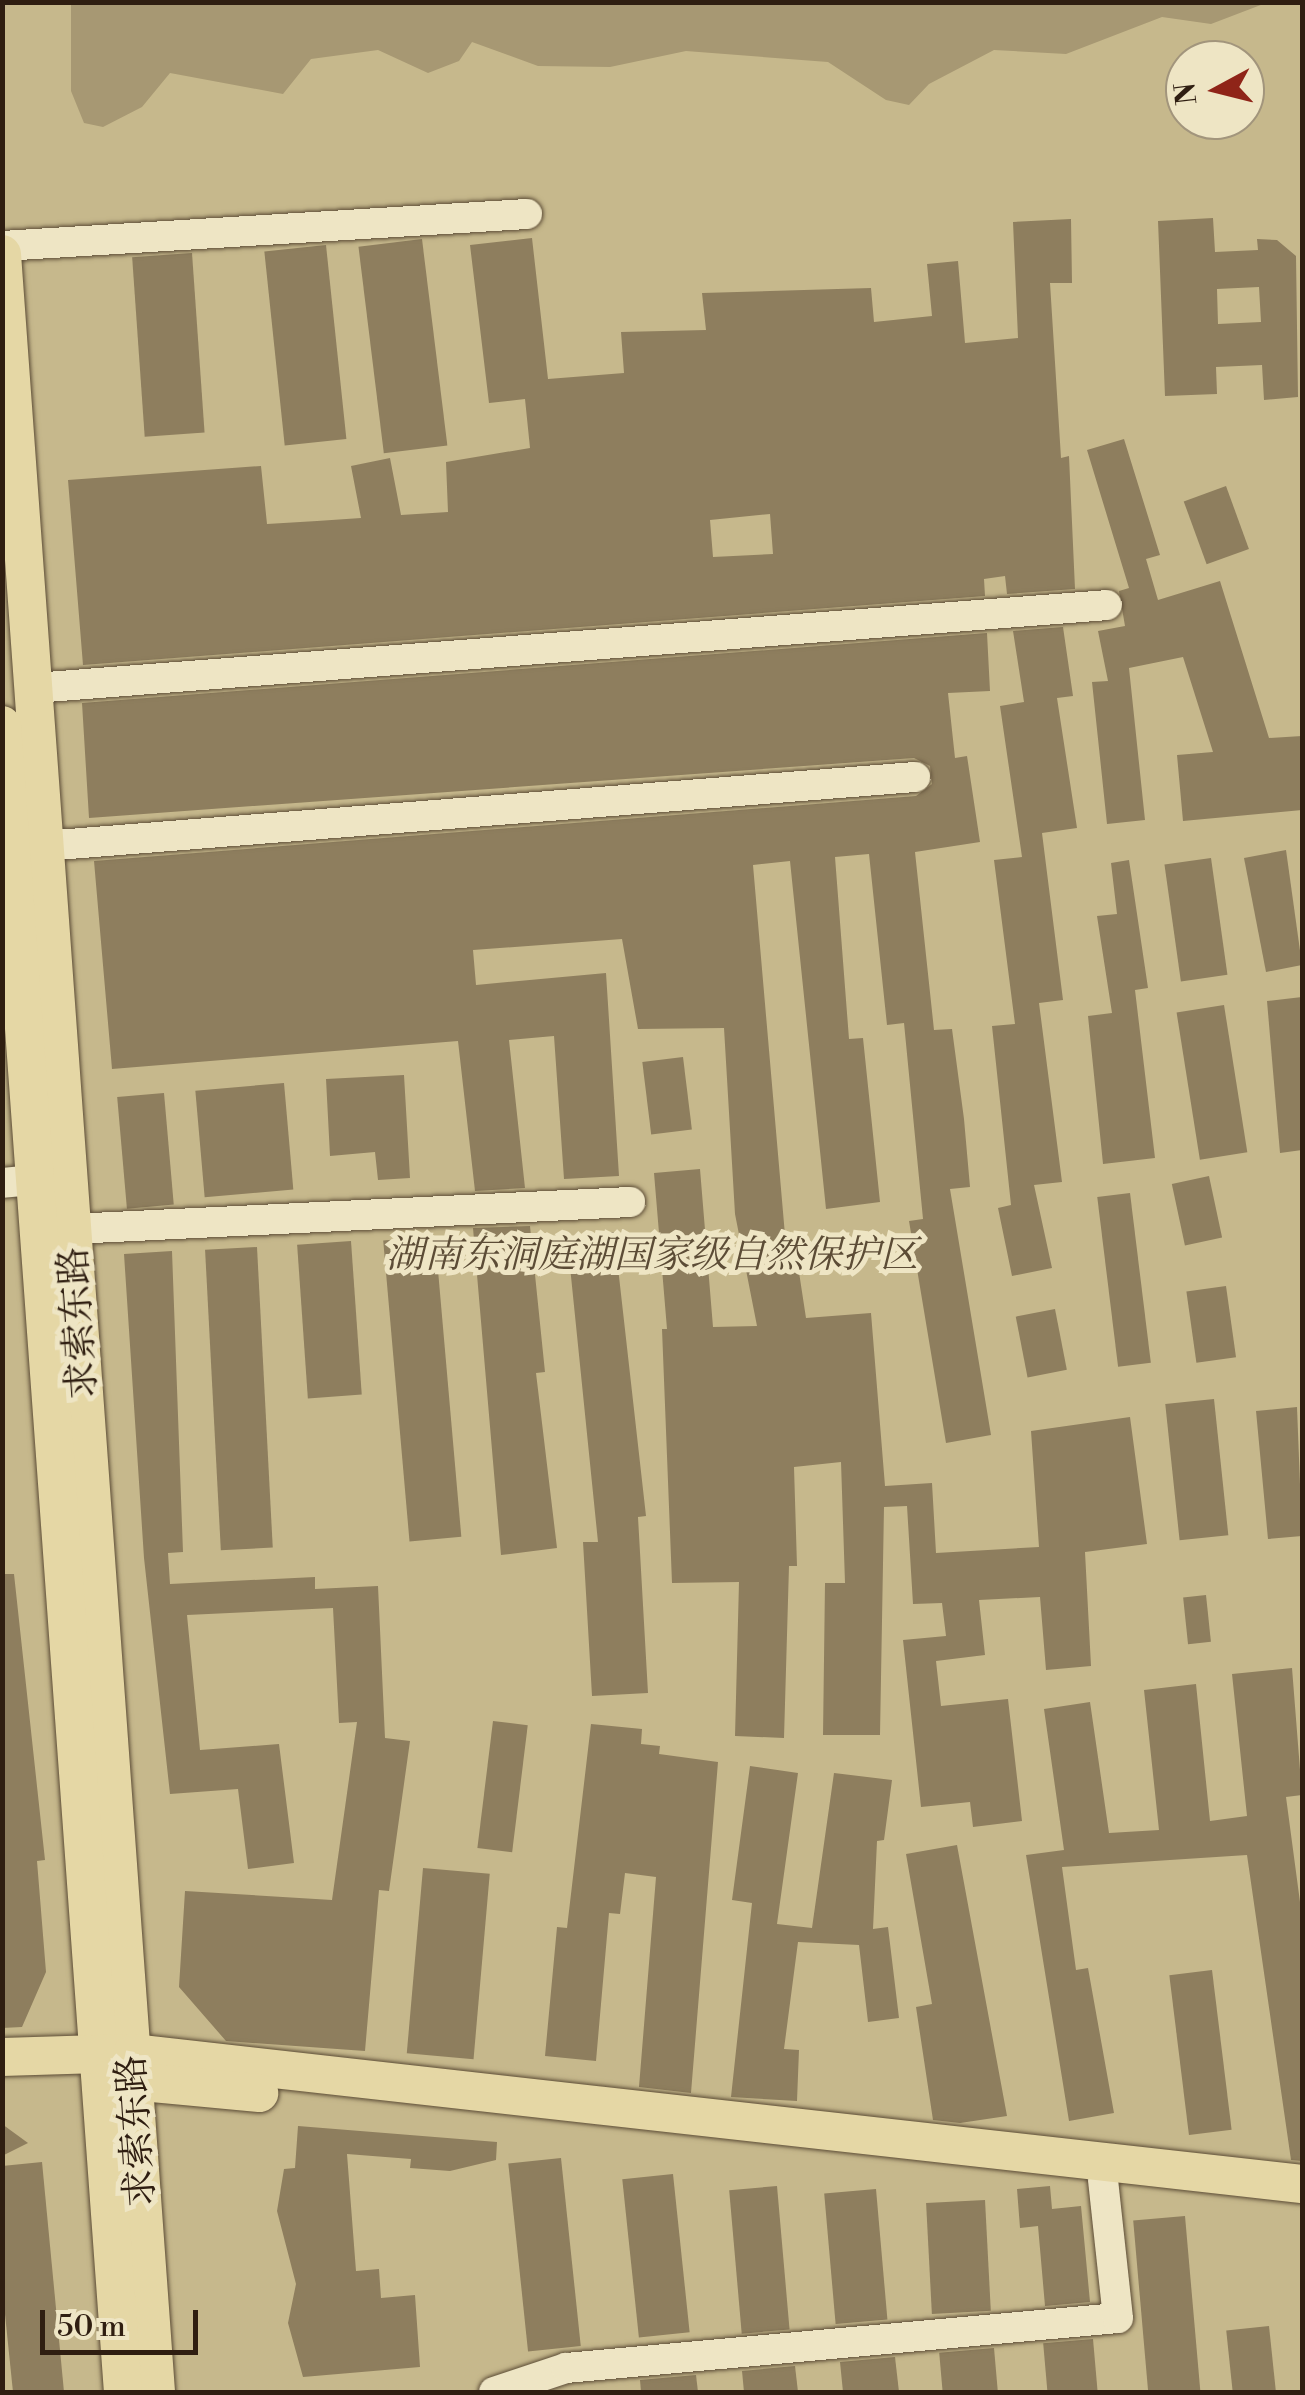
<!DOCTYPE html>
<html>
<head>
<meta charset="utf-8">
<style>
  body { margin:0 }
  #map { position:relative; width:1305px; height:2395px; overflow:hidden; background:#e5d7a5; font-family:"Libre Bodoni","Noto Serif SC",serif }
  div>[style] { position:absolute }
  .green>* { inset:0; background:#c6b88c }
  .water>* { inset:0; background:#a79873 }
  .building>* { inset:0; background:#8e7e5e; transform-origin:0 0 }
  .roads { filter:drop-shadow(0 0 2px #5c4c36) drop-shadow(0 0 2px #5c4c36) }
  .minor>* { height:30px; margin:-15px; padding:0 15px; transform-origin:15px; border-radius:15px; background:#eee5c4 }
  .major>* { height:38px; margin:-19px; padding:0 19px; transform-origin:19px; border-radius:19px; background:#e5d7a5 }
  span { translate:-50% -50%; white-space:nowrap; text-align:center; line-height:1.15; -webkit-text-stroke:10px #eee5c4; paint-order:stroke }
  .park-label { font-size:38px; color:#5c4c36; font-style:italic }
  .street-label { font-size:38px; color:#2f1e11 }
  .frame { position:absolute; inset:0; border:5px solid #2f1e11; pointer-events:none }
  .north { position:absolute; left:1165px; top:40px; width:100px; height:100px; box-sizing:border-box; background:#eee5c4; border:2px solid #a2957c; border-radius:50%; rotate:263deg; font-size:28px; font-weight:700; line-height:40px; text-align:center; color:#2f1e11 }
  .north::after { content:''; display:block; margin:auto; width:35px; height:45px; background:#8f2418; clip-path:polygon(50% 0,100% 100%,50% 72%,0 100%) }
  .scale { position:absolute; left:40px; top:2310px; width:158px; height:45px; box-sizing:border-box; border:5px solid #2f1e11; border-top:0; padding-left:12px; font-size:30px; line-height:35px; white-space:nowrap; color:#2f1e11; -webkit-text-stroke:8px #eee5c4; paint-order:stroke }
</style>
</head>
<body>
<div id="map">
  <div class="green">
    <div style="clip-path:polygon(evenodd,3px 3px,1302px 3px,1302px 2392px,3px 2392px,3px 3px,1185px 60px,1245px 60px,1245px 120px,1185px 120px,1185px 60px)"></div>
  </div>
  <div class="water">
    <div style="clip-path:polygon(71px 3px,71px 2px,1266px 3px,1211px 24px,1162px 17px,1066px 54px,994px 50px,929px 84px,909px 105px,886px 100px,828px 62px,686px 51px,610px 67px,538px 66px,472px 42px,459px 61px,428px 73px,378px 50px,311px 59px,283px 94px,170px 73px,142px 107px,103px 127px,84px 123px,71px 91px)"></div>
  </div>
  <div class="building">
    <div style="clip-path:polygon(evenodd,1213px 218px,1215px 252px,1258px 250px,1257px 239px,1277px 240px,1296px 256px,1298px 397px,1264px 400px,1262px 365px,1216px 367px,1217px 394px,1165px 396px,1158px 221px,1213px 218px,1259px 287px,1261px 322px,1218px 324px,1217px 289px,1259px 287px)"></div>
    <div style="clip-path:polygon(evenodd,1071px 219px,1072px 283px,1050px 283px,1061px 458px,1069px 456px,1075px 589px,1007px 594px,1005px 576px,984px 579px,985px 596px,83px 665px,68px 480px,261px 466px,267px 524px,317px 521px,361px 518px,351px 466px,390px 458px,401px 515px,448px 512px,446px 462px,530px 448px,525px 399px,489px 403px,470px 245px,532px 238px,548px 379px,624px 373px,621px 332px,706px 330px,702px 293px,871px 288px,874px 322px,932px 316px,927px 264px,958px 261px,965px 343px,1018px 338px,1013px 222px,1071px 219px,770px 514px,773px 554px,713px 557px,710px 520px,770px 514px)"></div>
    <div style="left:422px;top:239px;width:208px;height:64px;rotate:83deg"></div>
    <div style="left:326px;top:245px;width:195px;height:62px;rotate:84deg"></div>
    <div style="left:192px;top:253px;width:180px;height:60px;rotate:86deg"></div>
    <div style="clip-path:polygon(1124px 439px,1160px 555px,1146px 559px,1158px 600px,1220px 581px,1269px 738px,1302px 736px,1302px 810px,1183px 821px,1177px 755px,1213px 752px,1183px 657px,1129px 668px,1145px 820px,1107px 824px,1092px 682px,1108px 681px,1098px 631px,1125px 626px,1119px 591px,1129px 588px,1087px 450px)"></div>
    <div style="left:1226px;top:486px;width:67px;height:45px;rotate:70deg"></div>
    <div style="clip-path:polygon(1063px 627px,1073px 696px,1057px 698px,1077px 828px,1042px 833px,1063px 1000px,1039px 1003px,1062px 1182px,1034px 1185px,1052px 1268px,1012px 1276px,998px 1208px,1011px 1205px,992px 1026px,1015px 1024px,994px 860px,1022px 857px,1000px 706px,1024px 702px,1013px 631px)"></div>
    <div style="clip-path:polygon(987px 633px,990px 691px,948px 693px,955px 758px,967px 756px,980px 842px,915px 852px,934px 1030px,952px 1029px,964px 1119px,970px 1187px,950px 1189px,991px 1435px,946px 1443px,909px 1221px,923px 1219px,904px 1023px,887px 1025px,869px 854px,835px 857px,849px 1039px,863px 1038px,880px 1202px,826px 1209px,790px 861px,753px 865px,785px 1235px,793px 1233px,806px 1318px,871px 1313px,885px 1486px,932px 1483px,936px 1553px,1039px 1547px,1031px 1431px,1130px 1417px,1147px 1544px,1085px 1552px,1091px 1666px,1046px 1670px,1040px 1597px,979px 1600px,985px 1655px,936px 1661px,941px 1706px,1008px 1699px,1022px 1821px,973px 1827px,970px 1802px,921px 1807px,903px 1640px,946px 1636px,942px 1603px,913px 1604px,907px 1506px,884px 1507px,880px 1735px,823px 1735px,825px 1583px,845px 1583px,841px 1462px,794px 1467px,797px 1566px,789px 1566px,784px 1738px,735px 1736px,739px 1582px,672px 1583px,662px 1329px,667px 1329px,654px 1173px,700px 1169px,713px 1327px,757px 1326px,735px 1214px,724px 1028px,638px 1029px,622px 939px,473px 950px,476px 985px,606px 973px,619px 1176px,564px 1179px,554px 1036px,509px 1040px,525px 1188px,475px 1191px,458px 1041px,112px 1069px,94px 861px,916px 796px,932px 784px,930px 766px,914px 758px,89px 818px,82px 703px)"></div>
    <div style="clip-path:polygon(1286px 850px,1302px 965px,1266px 972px,1244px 858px)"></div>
    <div style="left:1211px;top:858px;width:118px;height:47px;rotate:82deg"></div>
    <div style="clip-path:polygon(1129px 860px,1148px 988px,1135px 990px,1155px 1158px,1103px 1164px,1088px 1016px,1112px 1013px,1097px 916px,1117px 914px,1111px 863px)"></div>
    <div style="clip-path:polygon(1302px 997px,1302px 1150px,1280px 1153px,1267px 1001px)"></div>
    <div style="left:1224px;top:1005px;width:149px;height:48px;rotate:81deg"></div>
    <div style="left:683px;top:1057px;width:73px;height:41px;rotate:83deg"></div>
    <div style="clip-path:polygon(404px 1075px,410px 1178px,378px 1180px,375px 1152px,330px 1156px,326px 1079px)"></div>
    <div style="left:284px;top:1083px;width:107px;height:89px;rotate:85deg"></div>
    <div style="left:164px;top:1093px;width:112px;height:47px;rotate:85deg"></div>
    <div style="left:1209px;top:1176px;width:63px;height:38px;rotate:78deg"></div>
    <div style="left:1130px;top:1193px;width:171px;height:33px;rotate:83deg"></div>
    <div style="clip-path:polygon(530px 1226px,545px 1372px,536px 1373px,557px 1548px,501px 1555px,473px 1228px)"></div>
    <div style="clip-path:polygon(614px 1232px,646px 1516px,638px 1517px,648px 1693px,592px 1696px,583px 1542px,598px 1542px,567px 1237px)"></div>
    <div style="left:435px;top:1236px;width:302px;height:52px;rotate:85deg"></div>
    <div style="left:351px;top:1241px;width:154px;height:54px;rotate:86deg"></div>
    <div style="left:257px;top:1247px;width:301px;height:52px;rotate:87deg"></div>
    <div style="clip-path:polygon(172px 1251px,183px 1552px,168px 1553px,170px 1584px,315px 1577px,315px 1589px,378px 1586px,385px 1738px,410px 1741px,389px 1891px,379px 1890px,365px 2051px,226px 2041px,179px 1987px,185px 1891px,332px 1900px,357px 1722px,339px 1723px,333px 1608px,187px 1615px,200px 1750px,279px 1744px,294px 1863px,248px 1869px,238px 1789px,170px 1794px,144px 1558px,124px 1254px)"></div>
    <div style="left:1226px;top:1286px;width:72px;height:40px;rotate:82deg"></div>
    <div style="left:1055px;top:1309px;width:62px;height:40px;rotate:79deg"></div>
    <div style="left:1214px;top:1399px;width:137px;height:49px;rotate:84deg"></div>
    <div style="clip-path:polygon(1297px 1407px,1302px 1536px,1268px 1539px,1256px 1411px)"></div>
    <div style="clip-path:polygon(2px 1574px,14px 1574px,45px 1860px,37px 1861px,46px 1972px,22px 2027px,2px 2028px)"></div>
    <div style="left:1206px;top:1595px;width:47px;height:23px;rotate:84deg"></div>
    <div style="clip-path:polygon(1292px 1668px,1302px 1795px,1286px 1797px,1302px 1917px,1302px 2161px,1291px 2160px,1247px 1855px,1062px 1867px,1076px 1970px,1088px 1968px,1114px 2113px,1069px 2121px,1026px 1855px,1064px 1850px,1044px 1709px,1090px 1702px,1109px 1833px,1159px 1830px,1144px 1690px,1196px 1684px,1210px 1821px,1247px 1816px,1232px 1674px)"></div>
    <div style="left:493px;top:1721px;width:35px;height:128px;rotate:7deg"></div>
    <div style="clip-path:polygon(591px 1724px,642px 1729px,641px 1744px,660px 1746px,659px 1754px,718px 1762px,691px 2093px,639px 2087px,656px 1877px,625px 1873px,620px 1914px,609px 1913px,596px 2061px,545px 2056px,557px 1927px,567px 1928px)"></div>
    <div style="clip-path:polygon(750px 1766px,798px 1773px,777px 1924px,812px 1928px,834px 1773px,892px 1780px,884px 1840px,877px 1841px,873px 1929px,888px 1927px,899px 2018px,868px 2022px,859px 1945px,798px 1942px,784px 2049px,799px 2050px,797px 2101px,731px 2097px,752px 1903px,732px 1900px)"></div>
    <div style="clip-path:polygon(957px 1845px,1007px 2116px,960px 2123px,933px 2120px,916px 2007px,932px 2004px,906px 1854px)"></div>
    <div style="left:423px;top:1868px;width:67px;height:186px;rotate:5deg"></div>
    <div style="left:1212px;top:1970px;width:161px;height:43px;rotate:83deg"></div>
    <div style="clip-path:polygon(2px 2124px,28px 2143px,2px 2156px)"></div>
    <div style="clip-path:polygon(298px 2126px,497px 2142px,496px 2160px,450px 2171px,410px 2168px,411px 2159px,347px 2154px,356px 2271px,379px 2269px,381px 2298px,415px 2295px,420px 2367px,303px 2377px,288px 2323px,296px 2284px,277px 2211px,284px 2169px,295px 2168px)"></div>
    <div style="left:561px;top:2158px;width:189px;height:53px;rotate:84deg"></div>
    <div style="clip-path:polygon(42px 2162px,64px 2392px,13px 2392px,2px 2285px,2px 2166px)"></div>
    <div style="left:673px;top:2174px;width:159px;height:51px;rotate:84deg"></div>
    <div style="left:777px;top:2186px;width:144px;height:48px;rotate:85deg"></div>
    <div style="clip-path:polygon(1050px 2186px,1052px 2209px,1081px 2206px,1090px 2302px,1045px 2306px,1038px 2226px,1020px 2228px,1017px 2189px)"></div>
    <div style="left:876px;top:2189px;width:131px;height:52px;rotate:85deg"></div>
    <div style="left:985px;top:2200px;width:111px;height:59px;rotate:87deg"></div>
    <div style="left:1185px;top:2216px;width:177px;height:52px;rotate:85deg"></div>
    <div style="left:1269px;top:2326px;width:66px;height:43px;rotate:84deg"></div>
    <div style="left:1093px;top:2339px;width:53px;height:50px;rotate:85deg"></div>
    <div style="left:994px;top:2348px;width:44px;height:55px;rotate:85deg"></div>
    <div style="clip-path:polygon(895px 2357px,899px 2392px,843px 2392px,840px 2362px)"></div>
    <div style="clip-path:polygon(795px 2366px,798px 2392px,744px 2392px,742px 2371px)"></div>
    <div style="clip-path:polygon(696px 2375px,698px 2392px,641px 2392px,640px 2380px)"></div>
  </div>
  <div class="roads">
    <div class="minor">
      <div style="left:2px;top:246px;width:526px;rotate:-3.49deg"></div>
      <div style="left:34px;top:688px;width:1076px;rotate:-4.42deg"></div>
      <div style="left:44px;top:846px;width:874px;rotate:-4.53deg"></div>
      <div style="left:2px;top:1183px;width:52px;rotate:-5.5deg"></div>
      <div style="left:72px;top:1229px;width:559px;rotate:-2.77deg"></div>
      <div style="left:494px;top:2392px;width:76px;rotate:-18.4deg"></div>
      <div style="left:566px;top:2368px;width:554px;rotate:-5.18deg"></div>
      <div style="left:1118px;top:2318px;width:139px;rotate:-96.2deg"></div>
    </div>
    <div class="major">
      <div style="left:2px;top:254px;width:2144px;rotate:85.88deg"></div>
      <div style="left:2px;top:725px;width:1671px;rotate:85.85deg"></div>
      <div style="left:2px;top:2057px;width:130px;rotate:-1.8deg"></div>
      <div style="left:132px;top:2053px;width:1177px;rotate:6.39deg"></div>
      <div style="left:110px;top:2079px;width:150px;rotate:5.4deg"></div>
    </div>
  </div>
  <div class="park-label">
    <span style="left:652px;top:1256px">湖南东洞庭湖国家级自然保护区</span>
  </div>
  <div class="street-label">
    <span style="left:79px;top:1323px;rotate:-94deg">求索东路</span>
    <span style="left:137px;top:2131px;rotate:-94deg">求索东路</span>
  </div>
  <div class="frame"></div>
  <div class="north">N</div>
  <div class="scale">50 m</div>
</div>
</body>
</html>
